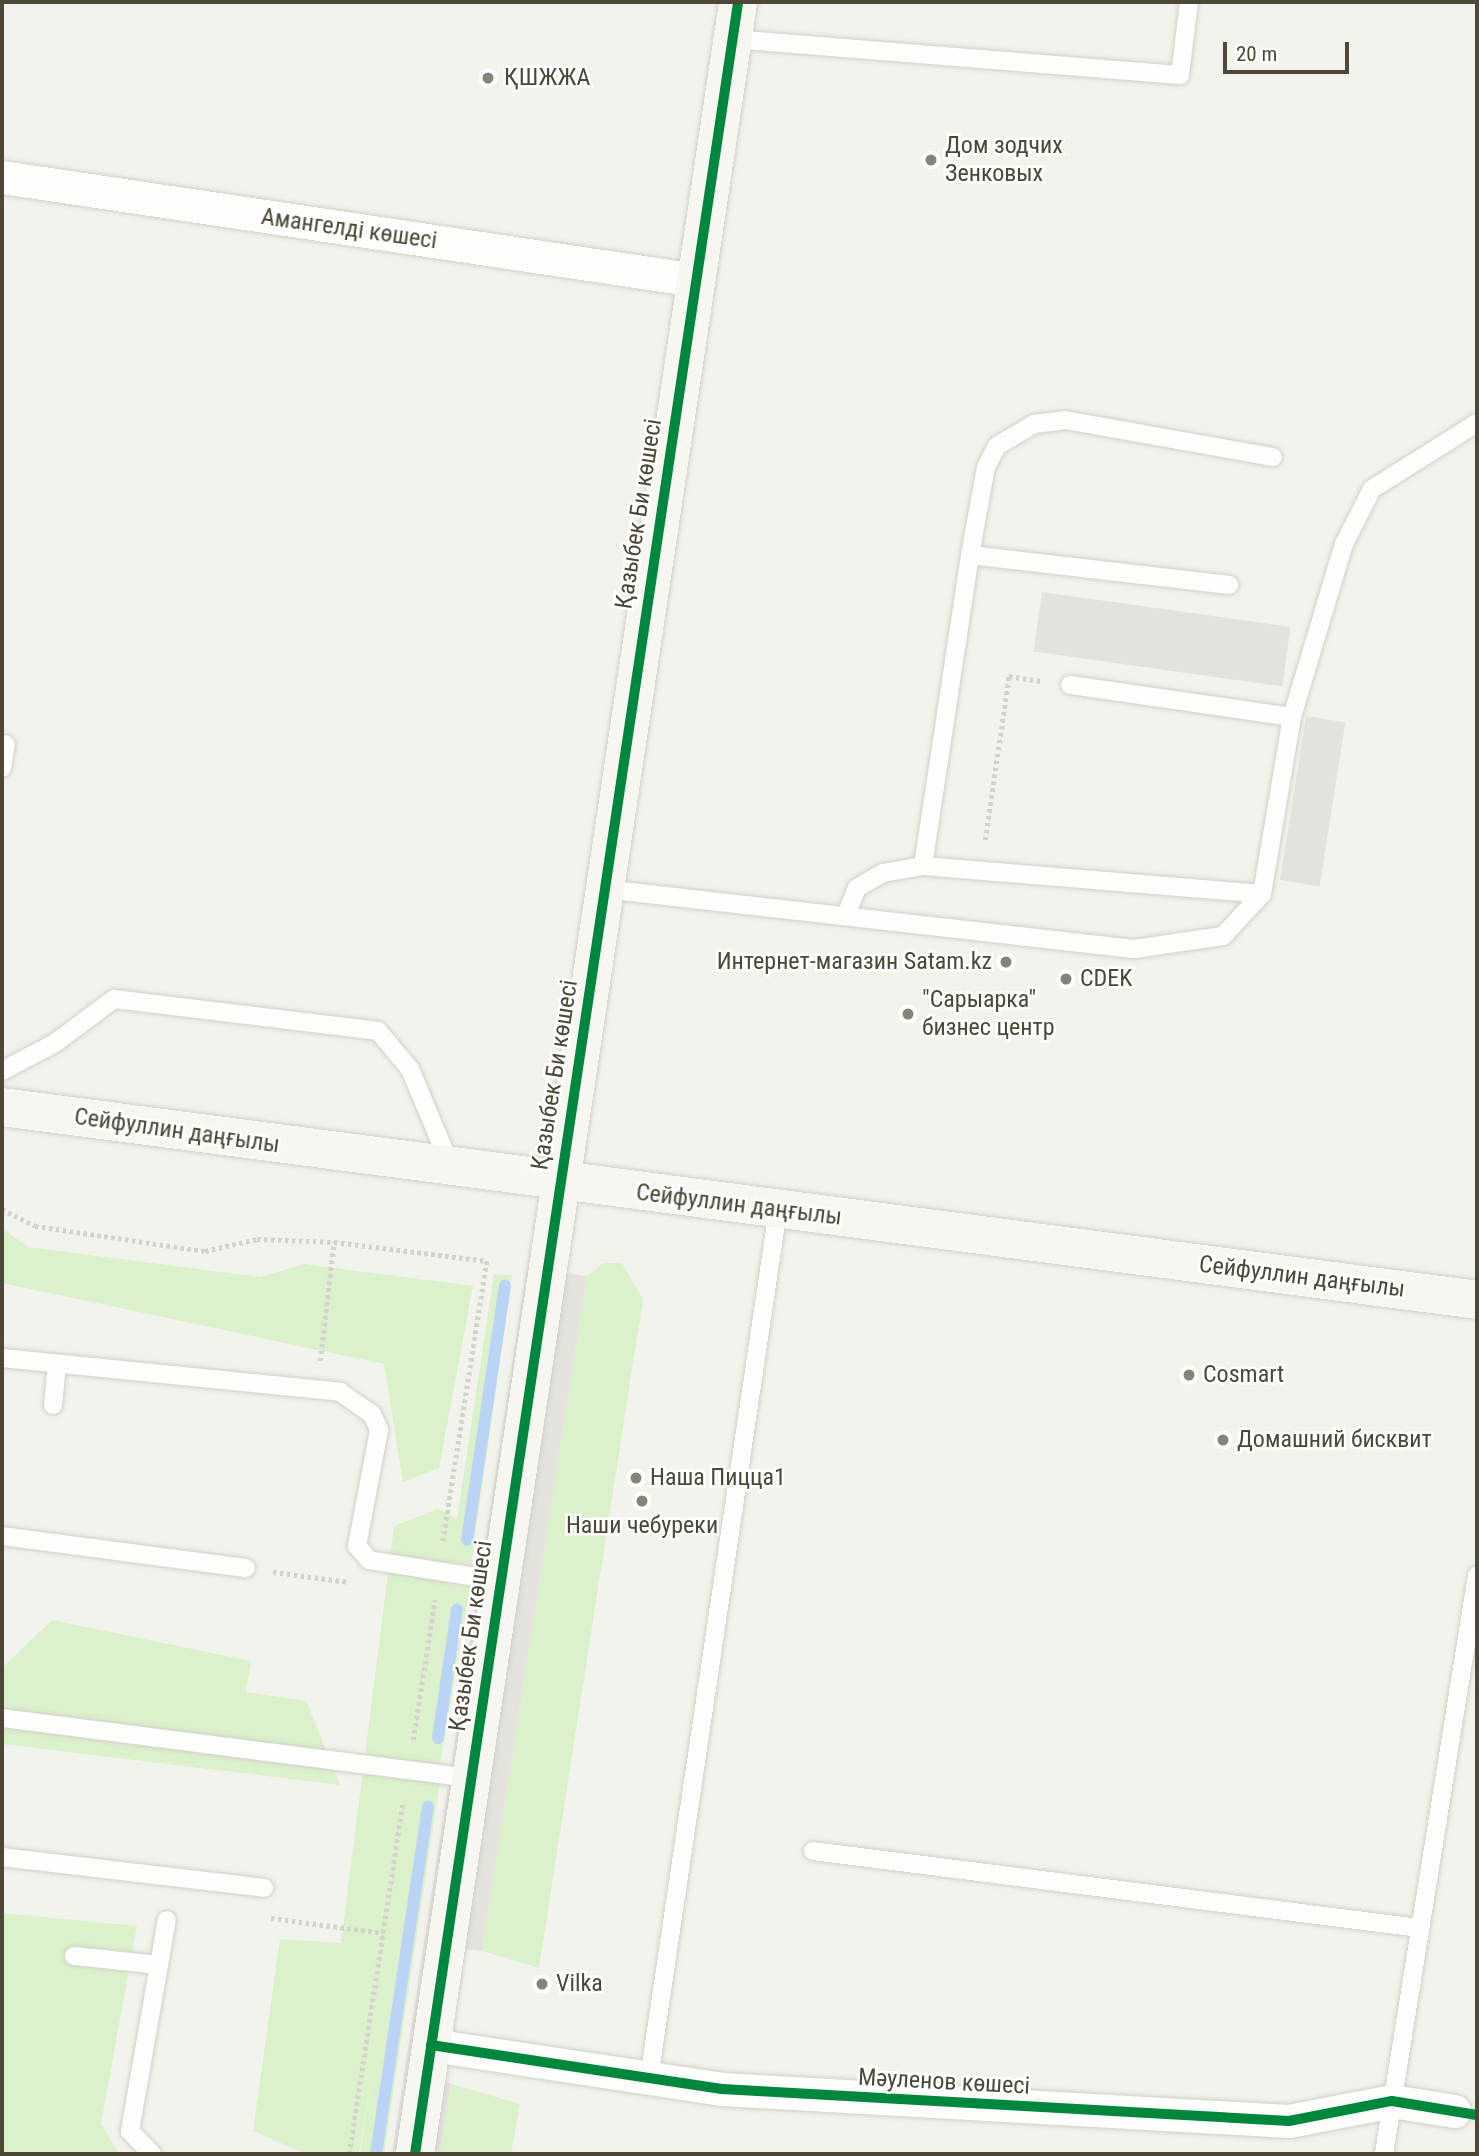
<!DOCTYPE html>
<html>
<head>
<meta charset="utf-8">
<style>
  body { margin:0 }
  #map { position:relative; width:1479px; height:2156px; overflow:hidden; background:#f3f3ed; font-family:"Roboto Condensed",sans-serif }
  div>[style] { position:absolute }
  .green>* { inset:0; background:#dbf1cb }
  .parking>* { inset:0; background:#e3e2dc; transform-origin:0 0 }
  .stream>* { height:12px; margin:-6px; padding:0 6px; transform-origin:6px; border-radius:6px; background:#bad4f5 }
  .path>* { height:4.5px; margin-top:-2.25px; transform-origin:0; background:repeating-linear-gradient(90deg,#d3d3cb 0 3.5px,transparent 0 7px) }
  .roads { filter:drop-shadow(0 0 2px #d1d1ca) drop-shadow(0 0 2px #d1d1ca) }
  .lane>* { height:18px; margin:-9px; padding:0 9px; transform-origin:9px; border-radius:9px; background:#fdfdfc }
  .street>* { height:33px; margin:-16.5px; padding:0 16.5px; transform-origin:16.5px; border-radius:16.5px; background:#fdfdfc }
  .secondary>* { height:38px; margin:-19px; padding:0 19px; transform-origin:19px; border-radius:19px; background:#f7f6f0 }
  .cycleway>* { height:10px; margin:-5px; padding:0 5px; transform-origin:5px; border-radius:5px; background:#00873e }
  .dots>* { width:19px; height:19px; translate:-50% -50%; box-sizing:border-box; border:4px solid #fff; border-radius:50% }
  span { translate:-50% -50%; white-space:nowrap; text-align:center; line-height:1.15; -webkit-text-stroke:5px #fff; paint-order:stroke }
  .poi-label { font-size:24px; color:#4c4737 }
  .left { translate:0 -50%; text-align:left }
  .right { translate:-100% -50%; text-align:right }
  .street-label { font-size:24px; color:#4c4737 }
  .frame { position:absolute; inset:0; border:4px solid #4c4737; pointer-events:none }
  .scale { position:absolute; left:1223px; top:42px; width:126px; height:32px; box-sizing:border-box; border:4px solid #4c4737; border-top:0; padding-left:9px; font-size:21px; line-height:24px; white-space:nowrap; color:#4c4737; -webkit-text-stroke:5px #fff; paint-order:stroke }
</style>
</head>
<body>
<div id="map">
  <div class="green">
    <div style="clip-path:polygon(2px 1228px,28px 1247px,260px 1277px,304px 1264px,473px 1286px,439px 1468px,403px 1482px,384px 1364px,2px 1283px)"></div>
    <div style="clip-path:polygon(603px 1263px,622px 1263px,643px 1299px,539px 1968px,482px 1951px,587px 1276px)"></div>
    <div style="clip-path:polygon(494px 1274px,512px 1275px,471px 1565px,451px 1561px,447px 1584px,470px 1587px,440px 1764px,420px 1761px,417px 1779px,440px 1782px,384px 2154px,360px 2154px,372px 2073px,359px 2154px,306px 2154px,253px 2131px,280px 1939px,341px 1943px,394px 1526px,438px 1509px,457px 1519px)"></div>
    <div style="clip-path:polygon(52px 1620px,251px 1661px,246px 1692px,306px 1701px,340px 1785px,2px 1744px,2px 1668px)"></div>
    <div style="clip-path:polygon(2px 1913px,137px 1926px,101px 2124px,119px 2154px,2px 2154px)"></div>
    <div style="clip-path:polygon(451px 2084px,520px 2104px,511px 2154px,440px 2154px)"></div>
  </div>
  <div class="parking">
    <div style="left:1042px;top:592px;width:251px;height:60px;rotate:8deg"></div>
    <div style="left:1306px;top:716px;width:40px;height:166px;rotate:9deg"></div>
    <div style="clip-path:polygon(527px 1267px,587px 1276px,482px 1951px,446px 1947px,428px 2068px,451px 2084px,440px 2154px,392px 2154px)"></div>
  </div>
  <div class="stream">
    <div style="left:467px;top:1540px;width:257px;rotate:-81.5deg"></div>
    <div style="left:438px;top:1738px;width:130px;rotate:-81.6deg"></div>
    <div style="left:376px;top:2154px;width:351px;rotate:-81.5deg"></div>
  </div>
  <div class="path">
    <div style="left:985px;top:840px;width:166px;rotate:-81.7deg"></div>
    <div style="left:1009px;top:676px;width:32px;rotate:9deg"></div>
    <div style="left:2px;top:1209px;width:37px;rotate:27deg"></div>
    <div style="left:35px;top:1226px;width:172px;rotate:8.4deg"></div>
    <div style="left:205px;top:1251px;width:53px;rotate:-13deg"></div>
    <div style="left:257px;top:1239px;width:77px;rotate:2.2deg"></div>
    <div style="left:334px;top:1242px;width:154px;rotate:7.1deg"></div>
    <div style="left:487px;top:1261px;width:285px;rotate:98.9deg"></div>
    <div style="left:320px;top:1361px;width:120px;rotate:-83.3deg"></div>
    <div style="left:273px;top:1572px;width:77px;rotate:7.5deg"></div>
    <div style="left:413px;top:1740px;width:142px;rotate:-81.1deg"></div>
    <div style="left:271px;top:1918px;width:113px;rotate:7.6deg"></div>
    <div style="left:349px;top:2154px;width:357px;rotate:-81.3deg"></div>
  </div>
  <div class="roads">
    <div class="lane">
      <div style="left:732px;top:39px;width:449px;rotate:4.6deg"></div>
      <div style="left:1180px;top:75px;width:74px;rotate:-83deg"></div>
      <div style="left:970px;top:555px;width:261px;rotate:6.6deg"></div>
      <div style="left:1070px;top:685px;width:224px;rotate:8.2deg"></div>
      <div style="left:1292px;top:717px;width:181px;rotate:-73.3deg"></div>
      <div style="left:1344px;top:544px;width:62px;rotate:-63deg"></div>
      <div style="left:1372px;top:489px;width:124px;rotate:-32.2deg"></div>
      <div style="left:2px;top:768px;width:24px;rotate:-81deg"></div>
      <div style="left:923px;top:866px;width:315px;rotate:-81.4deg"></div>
      <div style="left:970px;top:555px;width:89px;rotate:-79.7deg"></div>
      <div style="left:986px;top:467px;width:24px;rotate:-62deg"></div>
      <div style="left:997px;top:446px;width:43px;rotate:-30.7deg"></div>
      <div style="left:1034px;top:424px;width:31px;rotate:-7deg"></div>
      <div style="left:1065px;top:420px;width:211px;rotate:10.1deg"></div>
      <div style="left:604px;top:889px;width:533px;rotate:6.46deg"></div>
      <div style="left:1134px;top:949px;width:90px;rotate:-8.3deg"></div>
      <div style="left:1223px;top:936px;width:57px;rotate:-47.1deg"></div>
      <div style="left:846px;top:915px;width:29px;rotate:-68deg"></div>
      <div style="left:857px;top:888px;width:30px;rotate:-30deg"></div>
      <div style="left:883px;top:873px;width:41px;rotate:-9.9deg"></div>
      <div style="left:923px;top:866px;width:340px;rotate:4.7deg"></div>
      <div style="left:1262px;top:894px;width:180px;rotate:-80.4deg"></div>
      <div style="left:2px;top:1071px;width:60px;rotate:-27.8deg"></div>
      <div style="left:55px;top:1043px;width:74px;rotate:-36.7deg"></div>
      <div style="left:114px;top:999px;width:266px;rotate:6.9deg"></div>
      <div style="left:378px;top:1031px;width:50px;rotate:49.9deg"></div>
      <div style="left:410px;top:1069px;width:106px;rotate:67.3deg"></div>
      <div style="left:2px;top:1358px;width:340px;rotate:5.7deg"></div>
      <div style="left:340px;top:1392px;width:39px;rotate:35deg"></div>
      <div style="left:372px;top:1414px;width:17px;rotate:66deg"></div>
      <div style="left:379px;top:1430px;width:118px;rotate:100.7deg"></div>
      <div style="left:357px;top:1546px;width:18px;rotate:49deg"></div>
      <div style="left:369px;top:1560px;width:133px;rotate:9.1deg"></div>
      <div style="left:53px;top:1405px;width:41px;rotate:-84.4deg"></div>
      <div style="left:2px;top:1536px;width:246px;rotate:7.5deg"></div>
      <div style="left:2px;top:1718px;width:473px;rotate:7.3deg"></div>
      <div style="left:813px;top:1851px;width:611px;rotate:7.24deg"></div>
      <div style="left:2px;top:1857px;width:264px;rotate:6.7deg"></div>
      <div style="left:74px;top:1956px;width:85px;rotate:6deg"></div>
      <div style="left:649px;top:2078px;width:878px;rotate:-81.55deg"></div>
      <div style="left:152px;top:2154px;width:32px;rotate:-134deg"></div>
      <div style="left:130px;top:2131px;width:214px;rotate:-80.1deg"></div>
      <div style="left:1384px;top:2154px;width:586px;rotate:-80.87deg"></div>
    </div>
    <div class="street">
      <div style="left:2px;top:177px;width:702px;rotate:8.44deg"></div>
      <div style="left:431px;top:2045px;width:294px;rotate:8.6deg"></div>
      <div style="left:722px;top:2089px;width:568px;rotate:3.23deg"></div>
      <div style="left:1289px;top:2121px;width:105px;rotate:-11deg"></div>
      <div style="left:1392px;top:2101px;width:63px;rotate:9.2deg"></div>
    </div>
    <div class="secondary">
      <div style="left:2px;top:1107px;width:1488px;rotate:7.45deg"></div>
      <div style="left:415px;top:2154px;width:2176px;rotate:-81.46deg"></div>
    </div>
  </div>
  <div class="cycleway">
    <div style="left:431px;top:2045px;width:294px;rotate:8.6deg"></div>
    <div style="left:722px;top:2089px;width:568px;rotate:3.23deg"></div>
    <div style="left:1289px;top:2121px;width:105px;rotate:-11deg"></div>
    <div style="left:1392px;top:2101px;width:86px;rotate:9.4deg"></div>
    <div style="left:415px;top:2154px;width:2176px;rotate:-81.46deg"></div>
  </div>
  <div class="dots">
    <div style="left:488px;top:78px;background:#868377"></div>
    <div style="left:931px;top:160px;background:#868377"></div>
    <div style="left:1006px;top:962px;background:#868377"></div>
    <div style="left:1066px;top:979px;background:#868377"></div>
    <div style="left:908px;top:1014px;background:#868377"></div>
    <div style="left:1189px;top:1375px;background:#868377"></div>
    <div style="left:1223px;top:1440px;background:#868377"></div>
    <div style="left:636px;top:1478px;background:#868377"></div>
    <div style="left:642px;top:1501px;background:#868377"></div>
    <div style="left:542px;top:1984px;background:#868377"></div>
  </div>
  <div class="poi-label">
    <span class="left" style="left:504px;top:78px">ҚШЖЖА</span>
    <span class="left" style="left:945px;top:160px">Дом зодчих<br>Зенковых</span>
    <span class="right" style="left:992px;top:962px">Интернет-магазин Satam.kz</span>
    <span class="left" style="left:1080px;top:979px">CDEK</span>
    <span class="left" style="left:922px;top:1014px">"Сарыарка"<br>бизнес центр</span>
    <span class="left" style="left:1203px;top:1375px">Cosmart</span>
    <span class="left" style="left:1237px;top:1440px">Домашний бисквит</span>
    <span class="left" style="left:650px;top:1478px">Наша Пицца1</span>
    <span style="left:642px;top:1526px">Наши чебуреки</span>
    <span class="left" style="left:556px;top:1984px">Vilka</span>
  </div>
  <div class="street-label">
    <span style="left:349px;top:229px;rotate:8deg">Амангелді көшесі</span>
    <span style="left:639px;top:514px;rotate:-81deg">Қазыбек Би көшесі</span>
    <span style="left:555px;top:1075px;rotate:-81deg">Қазыбек Би көшесі</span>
    <span style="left:177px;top:1131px;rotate:8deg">Сейфуллин даңғылы</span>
    <span style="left:739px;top:1205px;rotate:7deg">Сейфуллин даңғылы</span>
    <span style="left:1302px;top:1277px;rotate:7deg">Сейфуллин даңғылы</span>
    <span style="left:471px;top:1636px;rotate:-82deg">Қазыбек Би көшесі</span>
    <span style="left:944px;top:2082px;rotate:3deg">Мәуленов көшесі</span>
  </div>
  <div class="frame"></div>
  <div class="scale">20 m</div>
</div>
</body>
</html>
